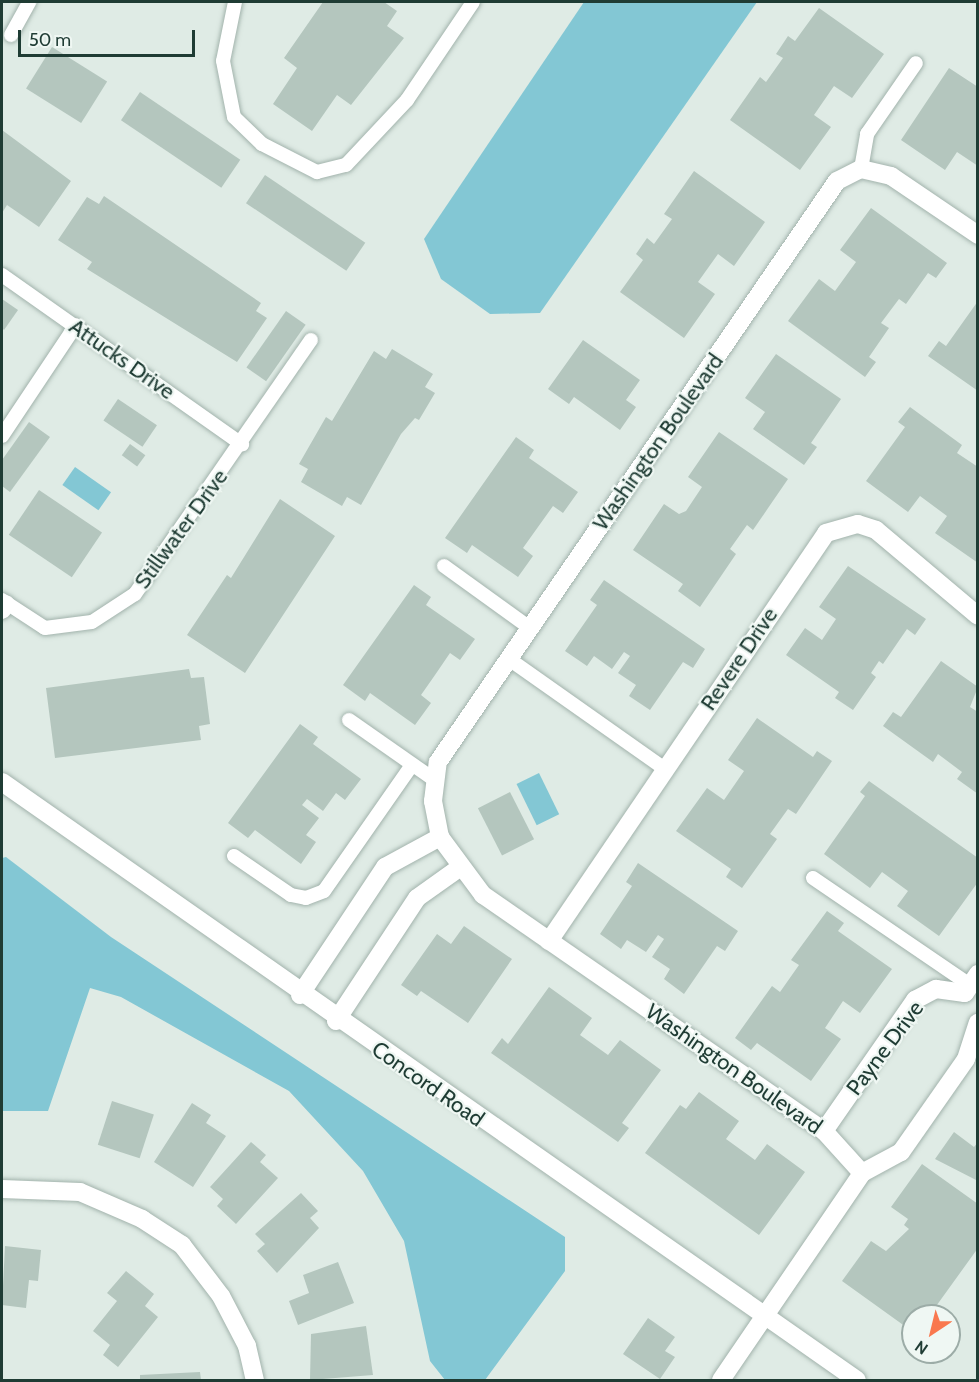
<!DOCTYPE html>
<html>
<head>
<meta charset="utf-8">
<style>
  body { margin:0 }
  #map { position:relative; width:979px; height:1382px; overflow:hidden; background:#dfebe5; font-family:Cabin,sans-serif }
  div>[style] { position:absolute }
  .water>* { inset:0; background:#83c7d4; transform-origin:0 0 }
  .building>* { inset:0; background:#b4c6be; transform-origin:0 0 }
  .roads { filter:drop-shadow(0 0 2px #a2b3ac) drop-shadow(0 0 2px #a2b3ac) }
  .lane>* { height:14px; margin:-7px; padding:0 7px; transform-origin:7px; border-radius:7px; background:#fff }
  .street>* { height:18px; margin:-9px; padding:0 9px; transform-origin:9px; border-radius:9px; background:#fff }
  span { translate:-50% -50%; white-space:nowrap; text-align:center; line-height:1.15; -webkit-text-stroke:4.5px #eff7f3; paint-order:stroke }
  .street-label { font-size:22px; color:#1f3c34 }
  .frame { position:absolute; inset:0; border:3px solid #1f3c34; pointer-events:none }
  .north { position:absolute; left:901px; top:1304px; width:60px; height:60px; box-sizing:border-box; background:#eff7f3; border:2px solid #9caca7; border-radius:50%; rotate:215deg; font-size:16px; font-weight:700; line-height:24px; text-align:center; color:#1f3c34 }
  .north::after { content:''; display:block; margin:auto; width:21px; height:27px; background:#f9784e; clip-path:polygon(50% 0,100% 100%,50% 72%,0 100%) }
  .scale { position:absolute; left:18px; top:30px; width:177px; height:27px; box-sizing:border-box; border:3px solid #1f3c34; border-top:0; padding-left:8px; font-size:18px; line-height:21px; white-space:nowrap; color:#1f3c34; -webkit-text-stroke:4px #eff7f3; paint-order:stroke }
</style>
</head>
<body>
<div id="map">
  <div class="water">
    <div style="clip-path:polygon(584px 2px,757px 2px,540px 313px,490px 314px,441px 279px,424px 239px)"></div>
    <div style="left:75px;top:467px;width:44px;height:22px;rotate:35deg"></div>
    <div style="left:539px;top:773px;width:46px;height:25px;rotate:64deg"></div>
    <div style="clip-path:polygon(6px 857px,111px 937px,565px 1237px,565px 1271px,485px 1380px,445px 1380px,430px 1361px,404px 1241px,363px 1171px,289px 1091px,121px 997px,90px 988px,48px 1111px,2px 1111px,2px 858px)"></div>
  </div>
  <div class="building">
    <div style="clip-path:polygon(323px 2px,384px 2px,397px 11px,387px 26px,404px 38px,351px 105px,337px 95px,312px 131px,273px 104px,297px 68px,284px 58px)"></div>
    <div style="clip-path:polygon(819px 8px,884px 54px,852px 98px,834px 86px,814px 115px,831px 127px,800px 170px,730px 120px,760px 77px,766px 82px,783px 58px,776px 54px,788px 36px,795px 41px)"></div>
    <div style="left:52px;top:47px;width:65px;height:49px;rotate:32deg"></div>
    <div style="clip-path:polygon(949px 68px,978px 87px,978px 166px,957px 152px,945px 170px,901px 140px)"></div>
    <div style="left:140px;top:92px;width:121px;height:34px;rotate:34deg"></div>
    <div style="clip-path:polygon(2px 130px,71px 181px,39px 227px,7px 205px,2px 213px)"></div>
    <div style="clip-path:polygon(694px 171px,765px 222px,734px 266px,718px 254px,698px 282px,715px 294px,684px 338px,620px 292px,643px 260px,636px 254px,647px 238px,654px 244px,672px 219px,664px 214px)"></div>
    <div style="left:265px;top:175px;width:121px;height:34px;rotate:34deg"></div>
    <div style="clip-path:polygon(104px 196px,261px 303px,256px 311px,267px 318px,237px 362px,87px 269px,92px 262px,58px 240px,87px 197px,99px 204px)"></div>
    <div style="clip-path:polygon(871px 208px,947px 263px,936px 278px,928px 273px,906px 304px,899px 299px,881px 323px,889px 328px,869px 357px,876px 362px,865px 377px,788px 321px,819px 279px,835px 291px,856px 262px,840px 250px)"></div>
    <div style="clip-path:polygon(2px 299px,18px 310px,4px 330px,2px 328px)"></div>
    <div style="clip-path:polygon(978px 301px,978px 391px,928px 356px,939px 341px,946px 346px)"></div>
    <div style="left:286px;top:311px;width:24px;height:69px;rotate:35deg"></div>
    <div style="clip-path:polygon(583px 340px,640px 380px,626px 400px,636px 407px,620px 430px,574px 397px,569px 404px,548px 389px)"></div>
    <div style="clip-path:polygon(392px 349px,433px 374px,425px 387px,435px 393px,419px 420px,415px 418px,401px 434px,361px 505px,347px 497px,342px 506px,301px 482px,308px 469px,299px 464px,326px 417px,332px 421px,374px 351px,386px 359px)"></div>
    <div style="clip-path:polygon(776px 354px,841px 399px,811px 443px,817px 447px,804px 465px,753px 429px,765px 412px,745px 398px)"></div>
    <div style="left:118px;top:399px;width:47px;height:26px;rotate:34deg"></div>
    <div style="clip-path:polygon(910px 407px,962px 445px,957px 453px,978px 467px,978px 563px,935px 533px,947px 516px,920px 496px,908px 512px,866px 481px,905px 427px,898px 422px)"></div>
    <div style="clip-path:polygon(29px 422px,50px 437px,10px 492px,2px 486px,2px 460px)"></div>
    <div style="clip-path:polygon(719px 432px,788px 479px,753px 530px,747px 525px,730px 549px,736px 554px,700px 607px,678px 591px,683px 584px,633px 550px,664px 504px,679px 514px,686px 511px,702px 487px,688px 477px)"></div>
    <div style="clip-path:polygon(516px 437px,534px 450px,529px 458px,578px 492px,563px 513px,553px 506px,523px 548px,533px 556px,518px 577px,472px 545px,467px 553px,445px 538px)"></div>
    <div style="left:130px;top:444px;width:19px;height:14px;rotate:36deg"></div>
    <div style="left:39px;top:490px;width:76px;height:54px;rotate:34deg"></div>
    <div style="clip-path:polygon(280px 499px,335px 536px,245px 673px,187px 635px,227px 575px,231px 578px)"></div>
    <div style="clip-path:polygon(848px 566px,926px 619px,915px 635px,907px 629px,883px 664px,879px 661px,871px 673px,876px 677px,853px 710px,835px 698px,839px 692px,786px 655px,805px 628px,822px 640px,836px 619px,819px 607px)"></div>
    <div style="clip-path:polygon(604px 580px,705px 649px,693px 668px,683px 662px,650px 710px,629px 696px,636px 685px,618px 673px,630px 656px,624px 652px,612px 669px,594px 656px,587px 666px,565px 651px,597px 605px,590px 600px)"></div>
    <div style="clip-path:polygon(414px 585px,431px 597px,426px 605px,475px 639px,460px 660px,450px 653px,435px 675px,421px 695px,431px 703px,415px 725px,370px 693px,365px 701px,343px 685px)"></div>
    <div style="clip-path:polygon(941px 661px,978px 687px,970px 707px,978px 712px,978px 794px,957px 779px,962px 772px,938px 754px,933px 762px,883px 726px,893px 712px,901px 717px)"></div>
    <div style="clip-path:polygon(189px 669px,191px 678px,204px 677px,210px 724px,199px 726px,201px 740px,55px 758px,46px 688px)"></div>
    <div style="clip-path:polygon(757px 718px,813px 757px,817px 751px,832px 761px,796px 814px,788px 809px,770px 834px,777px 839px,742px 888px,726px 877px,731px 869px,676px 831px,707px 788px,724px 800px,744px 771px,728px 760px)"></div>
    <div style="clip-path:polygon(300px 724px,318px 737px,313px 744px,361px 779px,345px 800px,336px 793px,323px 811px,307px 799px,302px 805px,319px 818px,306px 835px,316px 842px,301px 864px,255px 830px,248px 838px,228px 823px)"></div>
    <div style="clip-path:polygon(869px 781px,978px 858px,978px 882px,939px 936px,897px 906px,908px 891px,882px 872px,870px 888px,824px 854px,865px 796px,860px 792px)"></div>
    <div style="left:510px;top:792px;width:53px;height:36px;rotate:63deg"></div>
    <div style="clip-path:polygon(638px 863px,738px 931px,725px 951px,717px 946px,684px 994px,664px 979px,670px 969px,652px 957px,664px 939px,658px 935px,646px 952px,627px 940px,621px 949px,600px 934px,632px 886px,626px 882px)"></div>
    <div style="clip-path:polygon(827px 911px,844px 923px,838px 931px,892px 969px,860px 1013px,843px 1001px,825px 1028px,841px 1039px,811px 1081px,757px 1043px,751px 1050px,735px 1038px,772px 986px,780px 992px,799px 965px,791px 960px)"></div>
    <div style="clip-path:polygon(464px 926px,512px 959px,468px 1023px,421px 991px,417px 996px,401px 985px,437px 934px,451px 944px)"></div>
    <div style="clip-path:polygon(549px 987px,592px 1018px,580px 1035px,608px 1055px,620px 1040px,661px 1070px,622px 1123px,629px 1128px,618px 1142px,491px 1053px,502px 1038px,508px 1044px)"></div>
    <div style="clip-path:polygon(699px 1092px,739px 1121px,726px 1139px,755px 1160px,767px 1144px,805px 1172px,759px 1235px,645px 1153px,680px 1105px,686px 1109px)"></div>
    <div style="left:112px;top:1101px;width:44px;height:46px;rotate:18deg"></div>
    <div style="clip-path:polygon(192px 1103px,211px 1115px,206px 1123px,226px 1136px,193px 1187px,154px 1162px)"></div>
    <div style="clip-path:polygon(954px 1132px,974px 1147px,978px 1142px,978px 1181px,935px 1159px)"></div>
    <div style="clip-path:polygon(251px 1142px,266px 1155px,260px 1162px,278px 1178px,236px 1224px,217px 1206px,223px 1199px,210px 1187px)"></div>
    <div style="clip-path:polygon(922px 1164px,978px 1204px,978px 1248px,929px 1316px,913px 1316px,913px 1332px,842px 1281px,871px 1241px,886px 1251px,909px 1229px,904px 1225px,908px 1219px,891px 1207px)"></div>
    <div style="clip-path:polygon(301px 1193px,318px 1211px,310px 1218px,319px 1228px,277px 1273px,257px 1251px,265px 1244px,255px 1234px)"></div>
    <div style="clip-path:polygon(5px 1246px,41px 1250px,38px 1281px,29px 1280px,26px 1308px,2px 1305px)"></div>
    <div style="clip-path:polygon(338px 1262px,354px 1303px,298px 1325px,289px 1301px,309px 1293px,303px 1275px)"></div>
    <div style="clip-path:polygon(126px 1271px,154px 1294px,145px 1306px,158px 1317px,118px 1367px,103px 1355px,110px 1345px,93px 1331px,117px 1301px,107px 1293px)"></div>
    <div style="clip-path:polygon(648px 1318px,675px 1337px,665px 1351px,675px 1357px,660px 1379px,623px 1354px)"></div>
    <div style="clip-path:polygon(366px 1326px,373px 1375px,310px 1380px,311px 1334px)"></div>
    <div style="clip-path:polygon(200px 1372px,201px 1380px,140px 1380px,140px 1375px)"></div>
  </div>
  <div class="roads">
    <div class="lane">
      <div style="left:235px;top:2px;width:60px;rotate:101.5deg"></div>
      <div style="left:223px;top:61px;width:57px;rotate:78.9deg"></div>
      <div style="left:234px;top:117px;width:39px;rotate:44deg"></div>
      <div style="left:262px;top:144px;width:62px;rotate:27deg"></div>
      <div style="left:317px;top:172px;width:30px;rotate:-14deg"></div>
      <div style="left:346px;top:165px;width:89px;rotate:-46.8deg"></div>
      <div style="left:407px;top:100px;width:118px;rotate:-56deg"></div>
      <div style="left:11px;top:35px;width:38px;rotate:-61deg"></div>
      <div style="left:861px;top:169px;width:36px;rotate:-80deg"></div>
      <div style="left:867px;top:134px;width:86px;rotate:-55.4deg"></div>
      <div style="left:2px;top:275px;width:294px;rotate:35.2deg"></div>
      <div style="left:2px;top:436px;width:133px;rotate:-56.3deg"></div>
      <div style="left:444px;top:566px;width:106px;rotate:35.8deg"></div>
      <div style="left:2px;top:600px;width:51px;rotate:33.1deg"></div>
      <div style="left:45px;top:628px;width:47px;rotate:-7.3deg"></div>
      <div style="left:92px;top:622px;width:51px;rotate:-33.1deg"></div>
      <div style="left:135px;top:594px;width:309px;rotate:-55.3deg"></div>
      <div style="left:509px;top:659px;width:191px;rotate:35.2deg"></div>
      <div style="left:349px;top:720px;width:106px;rotate:35deg"></div>
      <div style="left:234px;top:856px;width:69px;rotate:34.4deg"></div>
      <div style="left:291px;top:895px;width:15px;rotate:11deg"></div>
      <div style="left:306px;top:898px;width:19px;rotate:-21deg"></div>
      <div style="left:324px;top:891px;width:154px;rotate:-55.1deg"></div>
      <div style="left:813px;top:878px;width:190px;rotate:34.3deg"></div>
    </div>
    <div class="street">
      <div style="left:2px;top:610px;width:7px;rotate:-56deg"></div>
      <div style="left:2px;top:782px;width:1043px;rotate:34.97deg"></div>
      <div style="left:549px;top:941px;width:493px;rotate:-55.8deg"></div>
      <div style="left:826px;top:533px;width:33px;rotate:-16deg"></div>
      <div style="left:858px;top:524px;width:19px;rotate:18deg"></div>
      <div style="left:876px;top:530px;width:133px;rotate:40.1deg"></div>
      <div style="left:965px;top:993px;width:23px;rotate:-56deg"></div>
      <div style="left:300px;top:995px;width:154px;rotate:-56.4deg"></div>
      <div style="left:385px;top:867px;width:63px;rotate:-28.6deg"></div>
      <div style="left:336px;top:1021px;width:147px;rotate:-56.6deg"></div>
      <div style="left:417px;top:898px;width:52px;rotate:-35.5deg"></div>
      <div style="left:824px;top:1131px;width:160px;rotate:-55.2deg"></div>
      <div style="left:915px;top:1000px;width:24px;rotate:-28deg"></div>
      <div style="left:936px;top:989px;width:29px;rotate:8deg"></div>
      <div style="left:862px;top:1173px;width:44px;rotate:-28.3deg"></div>
      <div style="left:901px;top:1152px;width:113px;rotate:-55deg"></div>
      <div style="left:966px;top:1059px;width:38px;rotate:-72deg"></div>
      <div style="left:2px;top:1189px;width:78px;rotate:2.2deg"></div>
      <div style="left:80px;top:1192px;width:68px;rotate:23.5deg"></div>
      <div style="left:142px;top:1219px;width:48px;rotate:33deg"></div>
      <div style="left:182px;top:1245px;width:64px;rotate:52.6deg"></div>
      <div style="left:221px;top:1296px;width:56px;rotate:62.5deg"></div>
      <div style="left:247px;top:1346px;width:35px;rotate:77deg"></div>
      <div style="left:721px;top:1380px;width:250px;rotate:-55.7deg"></div>
      <div style="left:862px;top:1173px;width:57px;rotate:-132.1deg"></div>
      <div style="left:824px;top:1131px;width:415px;rotate:-145.3deg"></div>
      <div style="left:483px;top:895px;width:72px;rotate:-126.6deg"></div>
      <div style="left:440px;top:837px;width:37px;rotate:-101deg"></div>
      <div style="left:433px;top:801px;width:39px;rotate:-83deg"></div>
      <div style="left:438px;top:762px;width:705px;rotate:-55.52deg"></div>
      <div style="left:837px;top:181px;width:27px;rotate:-27deg"></div>
      <div style="left:861px;top:169px;width:31px;rotate:13deg"></div>
      <div style="left:891px;top:176px;width:105px;rotate:34.1deg"></div>
    </div>
  </div>
  <div class="street-label">
    <span style="left:122px;top:359px;rotate:35deg">Attucks Drive</span>
    <span style="left:658px;top:442px;rotate:-55deg">Washington Boulevard</span>
    <span style="left:181px;top:529px;rotate:-54deg">Stillwater Drive</span>
    <span style="left:739px;top:659px;rotate:-56deg">Revere Drive</span>
    <span style="left:885px;top:1048px;rotate:-53deg">Payne Drive</span>
    <span style="left:734px;top:1069px;rotate:35deg">Washington Boulevard</span>
    <span style="left:428px;top:1084px;rotate:35deg">Concord Road</span>
  </div>
  <div class="frame"></div>
  <div class="north">N</div>
  <div class="scale">50 m</div>
</div>
</body>
</html>
